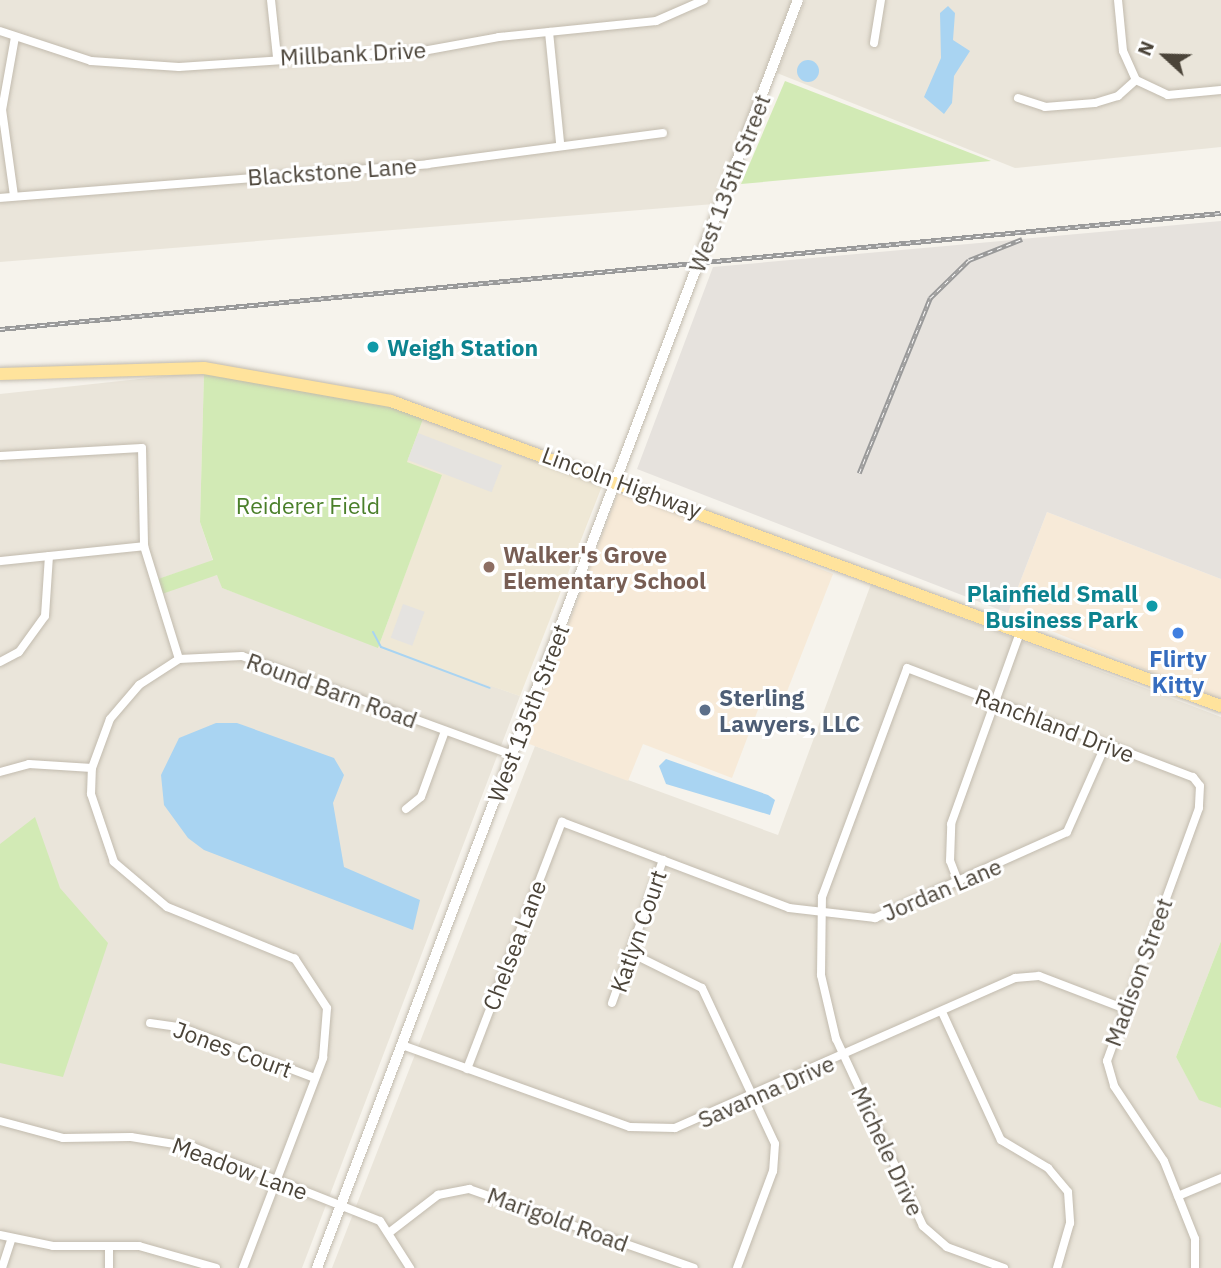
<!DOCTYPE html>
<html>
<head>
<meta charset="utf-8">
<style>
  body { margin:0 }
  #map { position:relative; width:1221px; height:1268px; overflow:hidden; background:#f6f3ec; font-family:"IBM Plex Sans",sans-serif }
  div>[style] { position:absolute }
  .residential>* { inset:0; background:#eae5da }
  .commercial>* { inset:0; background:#f7ead8 }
  .industrial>* { inset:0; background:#e6e2dd }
  .education>* { inset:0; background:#efe8d6 }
  .green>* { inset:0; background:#d2eab5 }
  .parking>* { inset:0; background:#e5e3e0; transform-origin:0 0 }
  .water>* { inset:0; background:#a9d4f2 }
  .round { border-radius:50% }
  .stream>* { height:2px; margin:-1px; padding:0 1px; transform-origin:1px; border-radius:1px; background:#a9d4f2 }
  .roads { filter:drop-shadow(0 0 2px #c2bbae) drop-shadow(0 0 2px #c2bbae) }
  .minor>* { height:8px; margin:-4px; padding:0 4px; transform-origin:4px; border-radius:4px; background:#fff }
  .tertiary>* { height:10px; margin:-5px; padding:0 5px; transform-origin:5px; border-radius:5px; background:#fff }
  .primary>* { height:12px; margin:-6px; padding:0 6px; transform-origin:6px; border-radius:6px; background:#ffe39c }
  .rail>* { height:4.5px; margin-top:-2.25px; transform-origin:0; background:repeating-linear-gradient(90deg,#fff 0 5px,#9a9a9a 0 10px); box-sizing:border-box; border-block:2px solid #9a9a9a }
  .dots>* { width:19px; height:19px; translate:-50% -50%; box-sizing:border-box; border:4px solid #fff; border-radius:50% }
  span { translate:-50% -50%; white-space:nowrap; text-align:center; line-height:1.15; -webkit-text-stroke:6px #fff; paint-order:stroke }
  .street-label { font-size:23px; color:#4b4439 }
  .culture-label { font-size:23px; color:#0d838f; font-weight:700 }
  .left { translate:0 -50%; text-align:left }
  .right { translate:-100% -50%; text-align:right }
  .park-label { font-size:23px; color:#4a7f2a }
  .education-label { font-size:23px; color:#785e54; font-weight:700 }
  .shop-label { font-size:23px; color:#366cbe; font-weight:700 }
  .service-label { font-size:23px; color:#4e5e75; font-weight:700 }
  .north { position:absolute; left:1130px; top:21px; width:70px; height:70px; -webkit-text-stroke:5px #fff; paint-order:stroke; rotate:292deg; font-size:19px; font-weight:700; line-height:28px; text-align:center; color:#4b4439 }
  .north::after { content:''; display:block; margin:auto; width:24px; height:32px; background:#4b4439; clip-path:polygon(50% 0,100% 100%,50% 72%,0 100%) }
</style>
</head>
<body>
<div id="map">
  <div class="residential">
    <div style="clip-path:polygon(0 0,792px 0,714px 204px,0 262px)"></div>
    <div style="clip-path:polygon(805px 0,1221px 0,1221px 147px,1015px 168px,777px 73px)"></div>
    <div style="clip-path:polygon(204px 372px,200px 522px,213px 561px,155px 580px,218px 575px,222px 588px,520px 696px,302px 1268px,0 1268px,0 394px)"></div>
    <div style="clip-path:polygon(871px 584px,1221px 717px,1221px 941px,1176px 1057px,1199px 1099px,1221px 1108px,1221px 1268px,332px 1268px,535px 746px,778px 835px)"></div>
  </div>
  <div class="commercial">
    <div style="clip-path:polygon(620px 487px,833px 574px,786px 694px,767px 686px,732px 778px,643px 744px,628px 781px,524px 742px)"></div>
    <div style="clip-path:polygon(1047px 512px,1221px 579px,1221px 701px,1008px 613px)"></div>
  </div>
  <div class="industrial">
    <div style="clip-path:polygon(1221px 221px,1221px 579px,1047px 512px,1008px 613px,637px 469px,713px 267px)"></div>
  </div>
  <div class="education">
    <div style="clip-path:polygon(423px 419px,602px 486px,520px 696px,378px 648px,441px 476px,406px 462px)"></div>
  </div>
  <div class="green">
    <div style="clip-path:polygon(785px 81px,991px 161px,741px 184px)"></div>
    <div style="clip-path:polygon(204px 372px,382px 403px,423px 419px,407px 462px,442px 475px,378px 648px,222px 588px,217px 575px,159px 595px,155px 580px,213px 560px,200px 522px)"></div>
    <div style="clip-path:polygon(35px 817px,60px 888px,108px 943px,63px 1077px,0 1063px,0 844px)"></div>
    <div style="clip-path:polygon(1221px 941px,1221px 1108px,1199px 1100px,1176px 1057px)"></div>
  </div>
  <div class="parking">
    <div style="left:418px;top:433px;width:90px;height:29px;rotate:21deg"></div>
    <div style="left:403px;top:604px;width:23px;height:36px;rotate:20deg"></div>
  </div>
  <div class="water">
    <div style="clip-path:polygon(948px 6px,955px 13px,953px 40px,970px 51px,954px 76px,952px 103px,944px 114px,924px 97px,941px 58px,940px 13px)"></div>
    <div class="round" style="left:797px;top:60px;width:22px;height:22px"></div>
    <div style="clip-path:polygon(216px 723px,237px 723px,334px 758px,344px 775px,333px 803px,344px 867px,420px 900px,413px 930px,204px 850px,188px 838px,164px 805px,161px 775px,179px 738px)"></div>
    <div style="clip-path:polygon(666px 759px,768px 795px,775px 800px,770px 815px,666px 784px,659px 766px)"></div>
  </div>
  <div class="stream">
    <div style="left:373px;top:632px;width:17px;rotate:62deg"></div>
    <div style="left:381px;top:647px;width:116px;rotate:20.6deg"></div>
  </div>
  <div class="roads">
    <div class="minor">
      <div style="left:271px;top:0;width:57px;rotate:84deg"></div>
      <div style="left:1118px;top:0;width:51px;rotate:84.4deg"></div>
      <div style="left:1123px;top:51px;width:32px;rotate:66deg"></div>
      <div style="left:1136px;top:80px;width:35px;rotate:25deg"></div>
      <div style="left:1168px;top:95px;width:53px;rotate:-5.4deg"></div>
      <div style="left:0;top:31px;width:96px;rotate:18.2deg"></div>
      <div style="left:91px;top:61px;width:88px;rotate:3.9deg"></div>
      <div style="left:179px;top:67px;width:245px;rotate:-3.8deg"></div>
      <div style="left:423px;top:51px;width:77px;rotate:-10.4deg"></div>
      <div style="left:499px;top:37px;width:158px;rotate:-5.8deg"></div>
      <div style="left:656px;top:21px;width:52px;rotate:-23.6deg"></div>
      <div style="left:549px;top:32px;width:112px;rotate:84.3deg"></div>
      <div style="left:874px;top:43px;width:44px;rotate:-80.8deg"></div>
      <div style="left:1018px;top:98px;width:28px;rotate:18deg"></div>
      <div style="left:1045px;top:107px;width:50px;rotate:-4.6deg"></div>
      <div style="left:1095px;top:103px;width:24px;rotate:-17deg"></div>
      <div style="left:1118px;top:96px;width:24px;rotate:-42deg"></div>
      <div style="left:14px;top:196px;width:87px;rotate:-97.9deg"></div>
      <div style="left:2px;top:110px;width:74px;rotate:-79.9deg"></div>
      <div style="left:0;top:198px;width:429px;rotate:-4.5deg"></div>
      <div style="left:428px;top:164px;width:237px;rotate:-7.5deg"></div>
      <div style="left:0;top:456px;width:142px;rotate:-3.2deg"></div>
      <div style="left:142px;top:448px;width:98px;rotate:88.8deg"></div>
      <div style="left:144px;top:546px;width:118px;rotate:72.8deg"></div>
      <div style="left:0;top:561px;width:145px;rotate:-5.9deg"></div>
      <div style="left:0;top:662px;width:21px;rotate:-28deg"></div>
      <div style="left:19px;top:652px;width:44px;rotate:-54.2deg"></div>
      <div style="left:45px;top:616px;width:60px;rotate:-86.2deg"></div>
      <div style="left:0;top:772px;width:30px;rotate:-15deg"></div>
      <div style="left:29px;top:764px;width:63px;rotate:3.6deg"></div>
      <div style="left:406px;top:809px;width:19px;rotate:-39deg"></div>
      <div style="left:421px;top:797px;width:70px;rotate:-70deg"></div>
      <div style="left:959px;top:884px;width:25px;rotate:-111deg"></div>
      <div style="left:950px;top:861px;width:37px;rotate:-88deg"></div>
      <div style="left:951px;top:824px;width:204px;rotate:-70.2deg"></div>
      <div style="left:629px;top:952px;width:81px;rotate:26.3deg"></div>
      <div style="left:702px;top:988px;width:172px;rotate:64.9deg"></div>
      <div style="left:775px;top:1144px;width:27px;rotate:94deg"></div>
      <div style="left:773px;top:1171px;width:103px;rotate:110.4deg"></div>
      <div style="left:612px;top:1003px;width:152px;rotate:-70.4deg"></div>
      <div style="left:942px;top:1012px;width:141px;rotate:65.3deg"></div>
      <div style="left:1001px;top:1140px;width:55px;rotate:30.8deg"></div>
      <div style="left:1048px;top:1168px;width:31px;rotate:50deg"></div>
      <div style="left:1068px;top:1192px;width:31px;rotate:86deg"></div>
      <div style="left:1070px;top:1223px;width:47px;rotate:106.1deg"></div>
      <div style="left:150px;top:1023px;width:30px;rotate:8deg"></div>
      <div style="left:180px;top:1027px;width:144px;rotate:20.7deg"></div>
      <div style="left:402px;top:1045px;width:242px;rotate:19.8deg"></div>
      <div style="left:630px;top:1127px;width:45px;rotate:1.3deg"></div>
      <div style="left:675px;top:1128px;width:372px;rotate:-23.8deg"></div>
      <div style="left:1015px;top:978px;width:24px;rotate:-5deg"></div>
      <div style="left:1039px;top:976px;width:90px;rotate:20.9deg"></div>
      <div style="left:467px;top:1069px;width:265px;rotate:-69deg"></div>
      <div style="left:562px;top:822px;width:243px;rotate:20.7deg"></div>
      <div style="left:789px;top:908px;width:87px;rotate:6.6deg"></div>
      <div style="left:875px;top:918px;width:210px;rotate:-24.1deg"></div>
      <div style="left:1067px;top:832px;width:96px;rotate:-66.1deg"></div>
      <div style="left:0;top:1121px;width:65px;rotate:15.1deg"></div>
      <div style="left:63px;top:1138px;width:68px;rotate:-0.8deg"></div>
      <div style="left:131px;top:1137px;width:63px;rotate:9.2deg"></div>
      <div style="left:193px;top:1147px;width:201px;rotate:21.6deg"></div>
      <div style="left:380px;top:1221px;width:56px;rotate:57.4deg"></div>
      <div style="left:1178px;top:1196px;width:47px;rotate:-22.7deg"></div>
      <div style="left:390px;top:1232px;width:61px;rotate:-37.6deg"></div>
      <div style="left:438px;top:1195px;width:32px;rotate:-11deg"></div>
      <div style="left:469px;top:1189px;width:238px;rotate:19.3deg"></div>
      <div style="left:0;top:1235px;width:54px;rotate:11.7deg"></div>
      <div style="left:53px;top:1246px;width:86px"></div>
      <div style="left:139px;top:1246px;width:80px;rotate:15.9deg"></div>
      <div style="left:109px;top:1246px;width:22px;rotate:90deg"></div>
      <div style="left:2px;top:1268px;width:29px;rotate:-72deg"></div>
      <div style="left:243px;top:1268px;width:225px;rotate:-69.1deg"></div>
      <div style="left:323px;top:1058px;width:50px;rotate:-85.4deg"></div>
      <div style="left:327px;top:1008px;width:59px;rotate:-123.1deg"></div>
      <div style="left:295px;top:959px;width:138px;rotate:-157.9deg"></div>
      <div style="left:167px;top:907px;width:70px;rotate:-139.7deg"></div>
      <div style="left:114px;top:862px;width:72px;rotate:-108.7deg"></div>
      <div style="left:91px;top:794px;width:26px;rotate:-88deg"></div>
      <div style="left:92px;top:768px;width:52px;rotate:-69.8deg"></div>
      <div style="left:110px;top:719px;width:45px;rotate:-49.5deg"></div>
      <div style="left:139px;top:685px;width:48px;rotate:-33deg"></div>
      <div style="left:179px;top:659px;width:63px;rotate:-2.7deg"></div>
      <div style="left:242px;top:656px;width:288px;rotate:20.1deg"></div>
      <div style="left:1004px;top:1268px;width:61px;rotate:-159.8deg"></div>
      <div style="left:947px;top:1247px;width:32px;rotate:-139deg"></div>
      <div style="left:923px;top:1226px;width:206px;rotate:-114.9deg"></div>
      <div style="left:836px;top:1039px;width:66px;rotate:-103.2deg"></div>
      <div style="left:821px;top:975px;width:78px;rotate:-89.3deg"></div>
      <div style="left:822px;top:897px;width:244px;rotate:-69.6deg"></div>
      <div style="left:907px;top:668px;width:306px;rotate:20.9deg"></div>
      <div style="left:1193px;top:777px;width:11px;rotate:52deg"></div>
      <div style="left:1200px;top:786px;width:22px;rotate:93deg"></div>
      <div style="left:1199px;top:808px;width:269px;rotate:110deg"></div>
      <div style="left:1107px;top:1061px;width:26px;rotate:74deg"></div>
      <div style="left:1114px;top:1086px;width:90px;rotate:56.3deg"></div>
      <div style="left:1164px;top:1161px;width:84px;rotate:68.3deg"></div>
      <div style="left:1195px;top:1239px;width:29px;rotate:90deg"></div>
    </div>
    <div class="tertiary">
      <div style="left:317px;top:1268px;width:1356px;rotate:-69.23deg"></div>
    </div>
    <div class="primary">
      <div style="left:0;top:374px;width:204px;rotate:-1.7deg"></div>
      <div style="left:204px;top:368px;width:190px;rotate:10deg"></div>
      <div style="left:391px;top:401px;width:884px;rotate:20.18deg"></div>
    </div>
  </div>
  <div class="rail">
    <div style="left:0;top:329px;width:1226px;rotate:-5.43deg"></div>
    <div style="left:859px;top:473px;width:189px;rotate:-67.9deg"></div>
    <div style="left:930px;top:298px;width:54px;rotate:-44.3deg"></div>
    <div style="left:969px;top:260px;width:57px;rotate:-21.6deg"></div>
  </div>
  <div class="dots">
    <div style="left:373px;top:347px;background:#0f9aa8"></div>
    <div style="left:489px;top:567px;background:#8d6e63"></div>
    <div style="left:1152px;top:606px;background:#0f9aa8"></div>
    <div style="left:1178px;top:633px;background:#3f7fe0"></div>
    <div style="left:705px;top:710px;background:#5c6f8a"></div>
  </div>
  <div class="street-label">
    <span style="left:353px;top:53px;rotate:-3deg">Millbank Drive</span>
    <span style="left:332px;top:171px;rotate:-4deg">Blackstone Lane</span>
    <span style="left:729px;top:183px;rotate:-69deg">West 135th Street</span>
    <span style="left:622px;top:482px;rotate:20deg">Lincoln Highway</span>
    <span style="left:332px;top:690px;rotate:20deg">Round Barn Road</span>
    <span style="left:528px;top:713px;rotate:-69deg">West 135th Street</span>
    <span style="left:1055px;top:725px;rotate:21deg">Ranchland Drive</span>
    <span style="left:942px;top:889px;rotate:-23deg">Jordan Lane</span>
    <span style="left:638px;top:931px;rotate:-71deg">Katlyn Court</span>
    <span style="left:514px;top:945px;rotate:-69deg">Chelsea Lane</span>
    <span style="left:1138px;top:972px;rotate:-70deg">Madison Street</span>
    <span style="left:233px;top:1049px;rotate:20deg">Jones Court</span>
    <span style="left:766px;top:1091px;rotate:-24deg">Savanna Drive</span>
    <span style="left:888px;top:1151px;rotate:65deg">Michele Drive</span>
    <span style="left:240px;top:1168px;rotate:20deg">Meadow Lane</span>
    <span style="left:558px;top:1219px;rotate:20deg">Marigold Road</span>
  </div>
  <div class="culture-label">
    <span class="left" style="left:387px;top:347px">Weigh Station</span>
    <span class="right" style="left:1138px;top:606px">Plainfield Small<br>Business Park</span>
  </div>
  <div class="park-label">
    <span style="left:308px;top:505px">Reiderer Field</span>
  </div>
  <div class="education-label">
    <span class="left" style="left:503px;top:567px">Walker's Grove<br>Elementary School</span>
  </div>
  <div class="shop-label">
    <span style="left:1178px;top:671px">Flirty<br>Kitty</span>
  </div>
  <div class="service-label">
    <span class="left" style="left:719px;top:710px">Sterling<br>Lawyers, LLC</span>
  </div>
  <div class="north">N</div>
</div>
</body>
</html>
